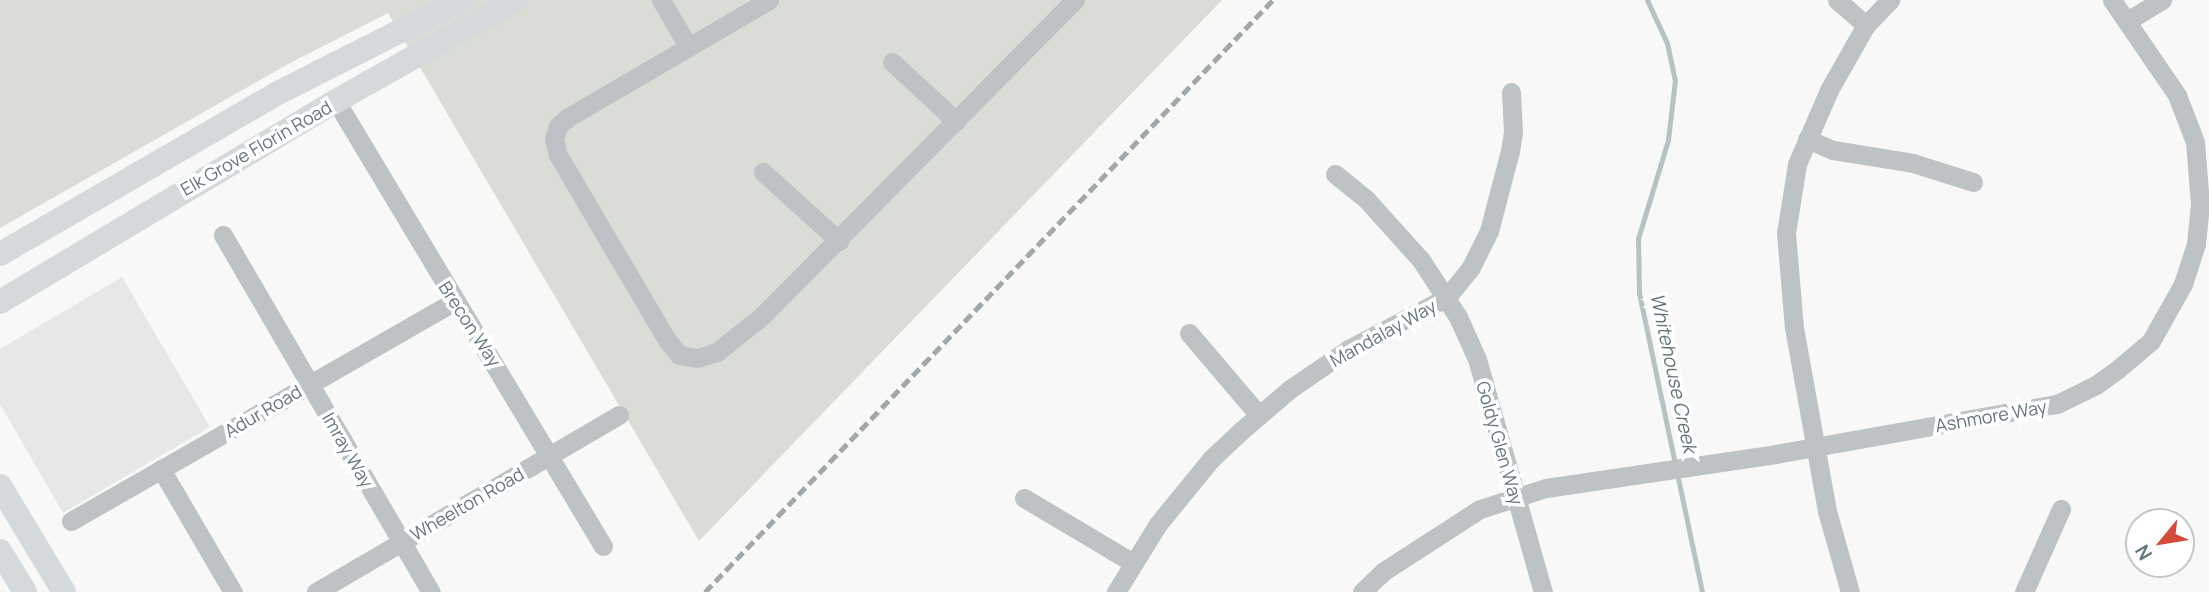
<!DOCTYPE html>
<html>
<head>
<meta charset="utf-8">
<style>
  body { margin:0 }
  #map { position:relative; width:2209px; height:592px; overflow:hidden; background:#f8f8f6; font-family:Manrope,sans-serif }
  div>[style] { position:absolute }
  .built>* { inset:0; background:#e6e8e6 }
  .green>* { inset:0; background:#d9ddd6 }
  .stream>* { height:5px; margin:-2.5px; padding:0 2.5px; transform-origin:2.5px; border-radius:2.5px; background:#b5c3c5 }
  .minor>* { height:19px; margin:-9.5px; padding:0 9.5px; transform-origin:9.5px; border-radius:9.5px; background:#bdc3c5 }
  .major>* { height:24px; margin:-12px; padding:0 12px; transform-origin:12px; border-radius:12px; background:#d4d9db }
  .rail>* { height:5px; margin-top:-2.5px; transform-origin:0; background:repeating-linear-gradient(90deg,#a0a8ab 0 10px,transparent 0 15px) }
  span { translate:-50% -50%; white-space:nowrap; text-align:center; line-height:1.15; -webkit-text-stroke:7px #fff; paint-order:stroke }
  .street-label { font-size:18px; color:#66777e }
  .water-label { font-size:19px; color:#607678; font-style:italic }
  .north { position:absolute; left:2125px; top:508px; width:70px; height:70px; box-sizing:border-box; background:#fff; border:2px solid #c2c9cb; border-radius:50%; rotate:240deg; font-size:19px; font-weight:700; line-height:28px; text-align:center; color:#66777e }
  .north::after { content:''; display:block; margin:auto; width:24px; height:32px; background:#d44b3b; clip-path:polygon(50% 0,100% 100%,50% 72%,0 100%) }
</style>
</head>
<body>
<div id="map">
  <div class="built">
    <div style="clip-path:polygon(122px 277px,210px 427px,63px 513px,0 404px,0 349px)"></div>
  </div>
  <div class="green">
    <div style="clip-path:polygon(0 0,1222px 0,699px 541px,388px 13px,290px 63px,0 228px)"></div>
  </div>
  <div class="stream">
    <div style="left:1647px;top:0;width:47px;rotate:65.1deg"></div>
    <div style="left:1667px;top:43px;width:38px;rotate:78deg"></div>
    <div style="left:1675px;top:80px;width:60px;rotate:96.7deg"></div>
    <div style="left:1668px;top:140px;width:103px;rotate:106.9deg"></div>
    <div style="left:1638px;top:239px;width:54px;rotate:88.9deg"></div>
    <div style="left:1639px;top:293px;width:306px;rotate:78.1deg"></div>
  </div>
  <div class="minor">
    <div style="left:661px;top:0;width:53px;rotate:59.6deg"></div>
    <div style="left:769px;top:0;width:234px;rotate:149.7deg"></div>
    <div style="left:567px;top:118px;width:12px;rotate:138deg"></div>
    <div style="left:558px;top:126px;width:14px;rotate:107deg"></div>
    <div style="left:554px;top:139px;width:16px;rotate:76deg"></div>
    <div style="left:558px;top:155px;width:215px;rotate:59.5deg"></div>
    <div style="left:667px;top:340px;width:19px;rotate:51deg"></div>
    <div style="left:679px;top:355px;width:18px;rotate:9deg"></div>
    <div style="left:697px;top:358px;width:21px;rotate:-17deg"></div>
    <div style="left:717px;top:352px;width:58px;rotate:-38.7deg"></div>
    <div style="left:762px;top:316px;width:445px;rotate:-45.3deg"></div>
    <div style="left:1837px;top:0;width:38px;rotate:41deg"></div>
    <div style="left:2127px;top:21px;width:41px;rotate:-31deg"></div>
    <div style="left:892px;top:62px;width:87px;rotate:42.7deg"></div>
    <div style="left:336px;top:101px;width:519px;rotate:59.04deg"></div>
    <div style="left:1807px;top:139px;width:28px;rotate:23deg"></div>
    <div style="left:1833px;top:150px;width:81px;rotate:9.2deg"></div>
    <div style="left:1913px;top:163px;width:63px;rotate:17.6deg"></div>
    <div style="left:763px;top:172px;width:103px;rotate:42.2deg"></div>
    <div style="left:1335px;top:174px;width:40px;rotate:39deg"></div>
    <div style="left:1366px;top:199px;width:82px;rotate:48deg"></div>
    <div style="left:1421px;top:260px;width:68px;rotate:57deg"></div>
    <div style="left:1458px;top:317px;width:46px;rotate:65.7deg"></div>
    <div style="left:1477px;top:359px;width:242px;rotate:74.2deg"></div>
    <div style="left:223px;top:235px;width:413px;rotate:59.8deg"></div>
    <div style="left:1189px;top:333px;width:106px;rotate:49.6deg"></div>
    <div style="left:161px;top:469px;width:143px;rotate:59.7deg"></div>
    <div style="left:1024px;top:498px;width:126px;rotate:30.7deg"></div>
    <div style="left:71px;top:521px;width:443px;rotate:-29.8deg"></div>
    <div style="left:316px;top:592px;width:351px;rotate:-30.3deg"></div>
    <div style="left:1116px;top:592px;width:80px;rotate:-58.3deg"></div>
    <div style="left:1158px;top:524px;width:84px;rotate:-50.8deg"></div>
    <div style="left:1211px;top:459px;width:42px;rotate:-43.1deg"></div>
    <div style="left:1242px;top:430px;width:63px;rotate:-40.5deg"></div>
    <div style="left:1290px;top:389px;width:69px;rotate:-34.4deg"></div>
    <div style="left:1347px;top:350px;width:113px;rotate:-27.9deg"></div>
    <div style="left:1447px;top:297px;width:38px;rotate:-51deg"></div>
    <div style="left:1471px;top:267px;width:40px;rotate:-63.4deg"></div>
    <div style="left:1489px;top:231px;width:83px;rotate:-75.3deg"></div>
    <div style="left:1510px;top:151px;width:19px;rotate:-81deg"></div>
    <div style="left:1513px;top:132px;width:40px;rotate:-92.9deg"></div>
    <div style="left:1362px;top:592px;width:30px;rotate:-44deg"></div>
    <div style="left:1384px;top:571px;width:114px;rotate:-32.9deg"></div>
    <div style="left:1480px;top:509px;width:69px;rotate:-17.7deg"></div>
    <div style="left:1546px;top:488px;width:232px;rotate:-8.4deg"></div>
    <div style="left:1775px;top:454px;width:286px;rotate:-10.1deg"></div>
    <div style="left:2057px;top:404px;width:43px;rotate:-26deg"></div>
    <div style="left:2096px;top:385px;width:27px;rotate:-36deg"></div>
    <div style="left:2118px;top:369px;width:43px;rotate:-40.3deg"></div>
    <div style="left:2151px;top:341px;width:65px;rotate:-60.7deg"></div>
    <div style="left:2183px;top:284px;width:42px;rotate:-72deg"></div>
    <div style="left:2196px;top:244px;width:40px;rotate:-84.3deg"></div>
    <div style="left:2200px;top:204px;width:62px;rotate:-94.6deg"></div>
    <div style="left:2195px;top:142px;width:50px;rotate:-111deg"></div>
    <div style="left:2177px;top:95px;width:115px;rotate:-124.4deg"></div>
    <div style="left:1850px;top:592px;width:84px;rotate:-105.9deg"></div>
    <div style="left:1827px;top:511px;width:186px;rotate:-100.2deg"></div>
    <div style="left:1794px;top:328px;width:95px;rotate:-94.8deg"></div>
    <div style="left:1786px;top:233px;width:70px;rotate:-80.9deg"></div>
    <div style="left:1797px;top:164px;width:81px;rotate:-66.6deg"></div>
    <div style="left:1829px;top:90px;width:75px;rotate:-60.4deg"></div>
    <div style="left:1866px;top:25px;width:35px;rotate:-46deg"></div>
    <div style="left:2024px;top:592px;width:91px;rotate:-66deg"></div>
  </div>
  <div class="major">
    <div style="left:0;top:254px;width:321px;rotate:-30.1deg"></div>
    <div style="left:278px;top:93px;width:205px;rotate:-26.9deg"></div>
    <div style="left:0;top:302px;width:392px;rotate:-30.9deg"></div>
    <div style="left:336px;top:101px;width:206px;rotate:-29.4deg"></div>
    <div style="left:0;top:486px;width:124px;rotate:58.9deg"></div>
    <div style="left:0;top:551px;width:48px;rotate:58.6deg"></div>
  </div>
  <div class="rail">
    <div style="left:705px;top:592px;width:820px;rotate:-46.19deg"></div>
  </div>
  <div class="street-label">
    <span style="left:256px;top:148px;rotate:-30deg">Elk Grove Florin Road</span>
    <span style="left:470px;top:324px;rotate:57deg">Brecon Way</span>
    <span style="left:1383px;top:333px;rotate:-29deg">Mandalay Way</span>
    <span style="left:263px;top:411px;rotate:-30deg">Adur Road</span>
    <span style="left:1991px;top:416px;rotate:-10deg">Ashmore Way</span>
    <span style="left:1500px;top:443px;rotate:74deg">Goldy Glen Way</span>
    <span style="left:348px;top:450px;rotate:60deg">Imray Way</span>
    <span style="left:467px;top:504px;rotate:-30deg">Wheelton Road</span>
  </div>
  <div class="water-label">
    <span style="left:1673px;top:373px;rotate:78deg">Whitehouse Creek</span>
  </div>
  <div class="north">N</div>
</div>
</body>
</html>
